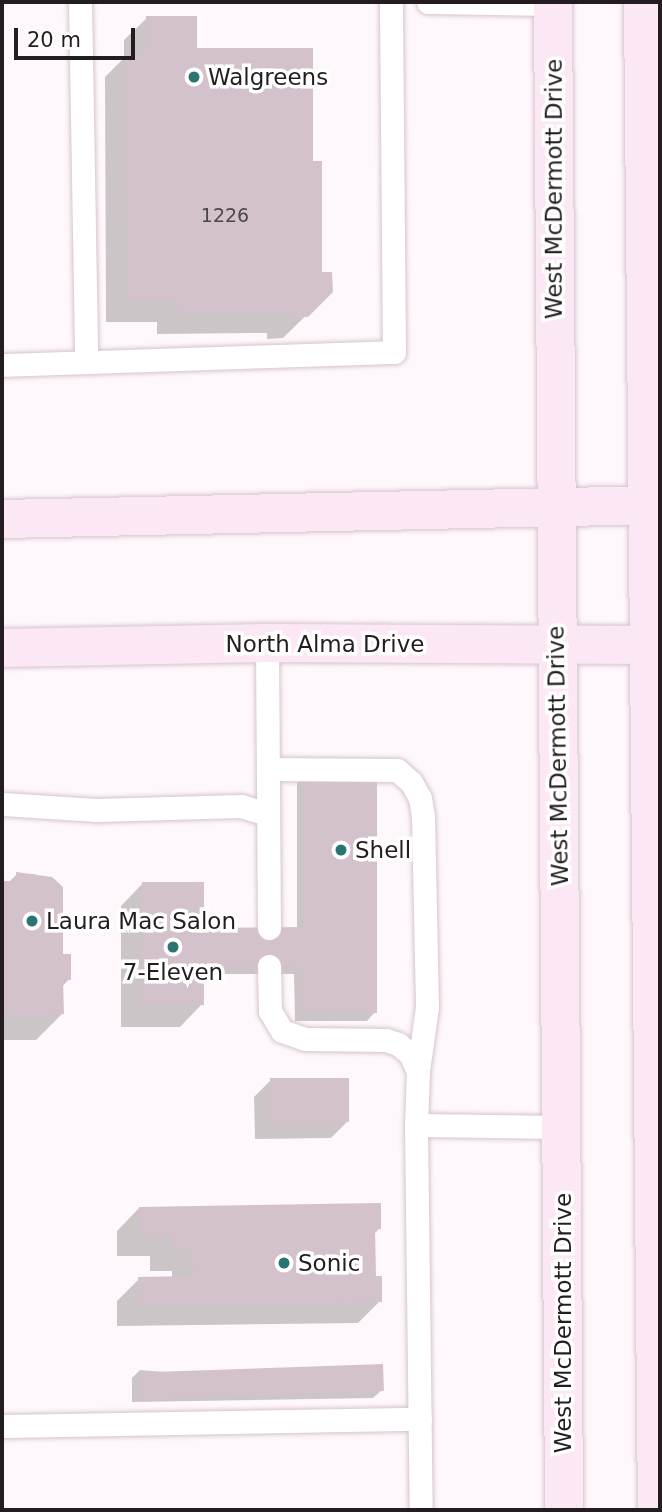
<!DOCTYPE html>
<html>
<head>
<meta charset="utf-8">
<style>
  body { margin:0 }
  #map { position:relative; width:662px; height:1512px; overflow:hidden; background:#fef7fb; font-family:"DejaVu Sans",sans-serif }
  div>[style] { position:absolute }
  .shadow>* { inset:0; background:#0003 }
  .building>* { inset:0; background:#d3c2cc; transform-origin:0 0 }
  .roads { filter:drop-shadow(0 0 2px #d5c4ce) drop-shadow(0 0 2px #d5c4ce) }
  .lane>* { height:23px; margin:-11.5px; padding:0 11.5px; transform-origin:11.5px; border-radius:11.5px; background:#fff }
  .secondary>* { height:38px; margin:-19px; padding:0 19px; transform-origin:19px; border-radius:19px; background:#fce8f5 }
  .dots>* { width:19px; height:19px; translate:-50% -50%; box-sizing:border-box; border:4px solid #fff; border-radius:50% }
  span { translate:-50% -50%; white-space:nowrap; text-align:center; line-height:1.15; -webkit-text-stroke:7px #fff; paint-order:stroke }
  .number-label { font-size:19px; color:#4f464c }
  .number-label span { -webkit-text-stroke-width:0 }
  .poi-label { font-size:23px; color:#231d21 }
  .left { translate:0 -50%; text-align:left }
  .street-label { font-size:23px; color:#231d21 }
  .frame { position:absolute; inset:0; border:4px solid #231d21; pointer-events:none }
  .scale { position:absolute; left:14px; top:28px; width:121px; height:32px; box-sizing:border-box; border:4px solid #231d21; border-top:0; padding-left:9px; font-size:21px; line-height:24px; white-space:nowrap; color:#231d21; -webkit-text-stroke:5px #fff; paint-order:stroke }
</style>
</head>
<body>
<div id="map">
  <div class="shadow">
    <div style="clip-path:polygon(147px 18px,195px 50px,311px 163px,321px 274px,331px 291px,283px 338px,267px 339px,267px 333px,157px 334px,157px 322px,106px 322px,105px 77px,124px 58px,124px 40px)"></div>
    <div style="clip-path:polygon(305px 774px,375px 1012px,367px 1021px,295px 1021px,294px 974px,202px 974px,202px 1004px,180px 1027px,121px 1027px,121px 906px,143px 883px,202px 932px,297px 929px,297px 783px)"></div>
    <div style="clip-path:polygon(17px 874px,35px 874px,69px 979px,62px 987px,62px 1014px,36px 1040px,2px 1040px,2px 882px,9px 882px)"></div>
    <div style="clip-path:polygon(270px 1081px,347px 1122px,331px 1138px,255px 1139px,254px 1097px)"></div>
    <div style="clip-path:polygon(139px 1208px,380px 1228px,374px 1234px,374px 1278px,380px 1301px,358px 1323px,117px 1326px,117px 1301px,139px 1279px,172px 1279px,172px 1271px,150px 1271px,150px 1256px,117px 1256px,117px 1231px)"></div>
    <div style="clip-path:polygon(140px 1370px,382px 1390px,373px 1398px,132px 1402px,132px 1378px)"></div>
  </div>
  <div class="building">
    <div style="clip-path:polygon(146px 16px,197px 16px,197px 48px,313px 48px,313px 161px,322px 161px,322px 272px,332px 272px,333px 292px,308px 317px,289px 317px,289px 311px,179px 312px,179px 301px,127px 301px,126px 53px,146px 54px)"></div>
    <div style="clip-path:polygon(305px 773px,377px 773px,377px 1013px,302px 1013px,302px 966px,204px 966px,204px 1005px,142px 1005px,142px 882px,204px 882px,204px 928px,305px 927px)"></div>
    <div style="clip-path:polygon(16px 872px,52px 877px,63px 887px,63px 954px,71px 954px,71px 980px,63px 980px,64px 1014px,2px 1015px,2px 881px,16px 881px)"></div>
    <div style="left:349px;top:1078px;width:44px;height:79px;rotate:90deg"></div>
    <div style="clip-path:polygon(381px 1203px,381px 1229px,375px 1229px,376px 1276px,382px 1276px,382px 1302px,139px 1305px,138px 1277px,194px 1276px,193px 1249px,172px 1250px,171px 1234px,139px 1235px,139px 1207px)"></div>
    <div style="left:383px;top:1364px;width:27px;height:244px;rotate:88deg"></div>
  </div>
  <div class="roads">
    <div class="lane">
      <div style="left:80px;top:2px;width:360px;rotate:89deg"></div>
      <div style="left:428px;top:2px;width:125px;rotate:0.9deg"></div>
      <div style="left:2px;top:365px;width:392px;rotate:-1.9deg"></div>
      <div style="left:394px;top:352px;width:350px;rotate:-90.5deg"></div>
      <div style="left:267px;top:643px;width:285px;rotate:89.6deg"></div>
      <div style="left:268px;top:769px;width:129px;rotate:0.4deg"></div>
      <div style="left:397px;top:770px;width:18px;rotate:41deg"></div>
      <div style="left:411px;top:782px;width:18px;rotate:61deg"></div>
      <div style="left:420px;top:798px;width:18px;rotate:81deg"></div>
      <div style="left:423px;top:816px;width:191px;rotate:88.8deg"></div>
      <div style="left:427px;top:1007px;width:65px;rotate:98deg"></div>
      <div style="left:418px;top:1071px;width:54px;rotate:92.1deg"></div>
      <div style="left:416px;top:1125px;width:385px;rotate:89.3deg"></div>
      <div style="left:2px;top:804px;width:95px;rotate:3.6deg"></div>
      <div style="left:97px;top:810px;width:144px;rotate:-1.6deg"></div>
      <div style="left:241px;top:806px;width:28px;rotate:17deg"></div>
      <div style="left:269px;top:966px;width:45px;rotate:88.7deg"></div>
      <div style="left:270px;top:1011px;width:23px;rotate:59deg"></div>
      <div style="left:282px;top:1031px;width:24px;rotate:19deg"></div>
      <div style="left:305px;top:1039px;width:81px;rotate:0.7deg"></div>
      <div style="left:386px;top:1040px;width:13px;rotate:18deg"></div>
      <div style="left:398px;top:1044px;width:16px;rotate:40deg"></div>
      <div style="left:410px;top:1054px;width:19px;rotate:65deg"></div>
      <div style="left:416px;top:1125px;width:146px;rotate:0.8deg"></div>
      <div style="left:2px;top:1426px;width:418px;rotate:-1deg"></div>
    </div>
    <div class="secondary">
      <div style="left:553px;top:2px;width:1508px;rotate:89.58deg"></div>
      <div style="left:643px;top:2px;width:1508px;rotate:89.47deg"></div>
      <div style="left:2px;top:519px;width:658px;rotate:-1.22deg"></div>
      <div style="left:2px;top:648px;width:265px;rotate:-1.1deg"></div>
      <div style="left:267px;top:643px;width:393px;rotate:0.3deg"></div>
    </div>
  </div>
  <div class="dots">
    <div style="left:194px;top:77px;background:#2a7471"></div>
    <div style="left:341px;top:850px;background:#2a7471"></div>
    <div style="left:32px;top:921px;background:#2a7471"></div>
    <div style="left:173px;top:947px;background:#2a7471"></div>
    <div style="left:284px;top:1263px;background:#2a7471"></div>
  </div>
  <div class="number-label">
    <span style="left:225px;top:216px">1226</span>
  </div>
  <div class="poi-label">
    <span class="left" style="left:208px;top:77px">Walgreens</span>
    <span class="left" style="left:355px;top:850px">Shell</span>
    <span class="left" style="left:46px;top:921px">Laura Mac Salon</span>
    <span style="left:173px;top:972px">7-Eleven</span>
    <span class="left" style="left:298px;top:1263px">Sonic</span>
  </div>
  <div class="street-label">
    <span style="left:554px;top:189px;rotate:-90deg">West McDermott Drive</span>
    <span style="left:325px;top:644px">North Alma Drive</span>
    <span style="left:558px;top:756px;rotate:-91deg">West McDermott Drive</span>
    <span style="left:563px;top:1323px;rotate:-90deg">West McDermott Drive</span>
  </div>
  <div class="frame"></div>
  <div class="scale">20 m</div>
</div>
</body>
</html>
